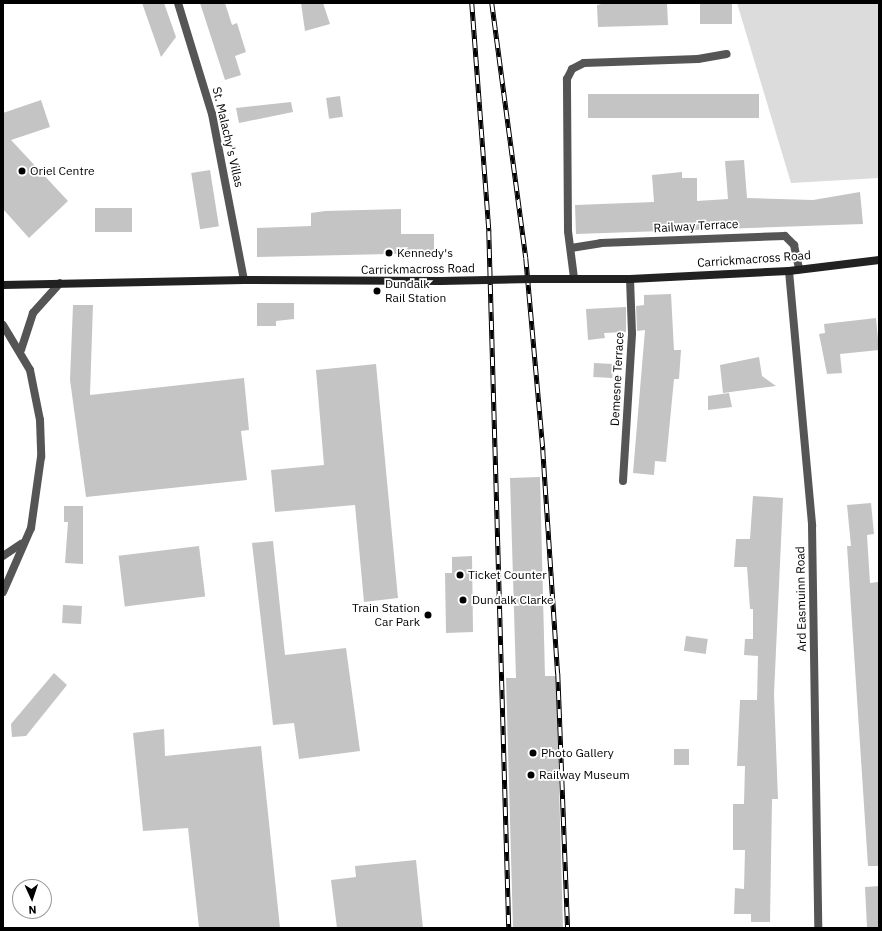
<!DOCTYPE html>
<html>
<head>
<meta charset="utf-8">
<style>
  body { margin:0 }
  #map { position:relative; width:882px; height:931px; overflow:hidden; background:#fff; font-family:"IBM Plex Sans",sans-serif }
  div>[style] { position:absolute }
  .green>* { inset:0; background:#dcdcdc }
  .building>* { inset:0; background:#c4c4c4; transform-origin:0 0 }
  .minor>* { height:8px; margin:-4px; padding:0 4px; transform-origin:4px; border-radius:4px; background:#555 }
  .tertiary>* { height:8px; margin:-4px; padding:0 4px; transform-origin:4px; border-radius:4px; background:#555 }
  .secondary>* { height:8px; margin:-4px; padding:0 4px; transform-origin:4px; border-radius:4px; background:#222 }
  .rail>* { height:4.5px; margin-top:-2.25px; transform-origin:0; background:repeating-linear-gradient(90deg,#fff 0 9px,#000 0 18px); box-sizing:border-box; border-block:1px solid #000 }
  .secondary-bridge>* { height:8px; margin:-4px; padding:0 4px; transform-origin:4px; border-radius:4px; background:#222 }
  .dots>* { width:11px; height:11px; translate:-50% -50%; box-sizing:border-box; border:2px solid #fff; border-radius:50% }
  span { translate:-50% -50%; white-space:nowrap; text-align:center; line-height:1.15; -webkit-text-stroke:3.5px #fff; paint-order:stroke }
  .street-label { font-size:12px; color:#000 }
  .poi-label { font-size:12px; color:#000 }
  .left { translate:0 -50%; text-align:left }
  .right { translate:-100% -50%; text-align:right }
  .frame { position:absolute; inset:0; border:4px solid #000; pointer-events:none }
  .north { position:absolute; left:12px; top:879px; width:40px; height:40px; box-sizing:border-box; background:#fff; border:1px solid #999; border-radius:50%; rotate:177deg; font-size:11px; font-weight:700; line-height:16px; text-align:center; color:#000 }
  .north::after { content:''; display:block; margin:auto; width:14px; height:18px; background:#000; clip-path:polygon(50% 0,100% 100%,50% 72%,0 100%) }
</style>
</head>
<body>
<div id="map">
  <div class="green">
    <div style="clip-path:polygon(737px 3px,879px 3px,879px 178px,791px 183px)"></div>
  </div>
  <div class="building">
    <div style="clip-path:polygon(142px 3px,164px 3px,176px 37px,161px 57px)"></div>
    <div style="clip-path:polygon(200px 3px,225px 3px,232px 25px,237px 23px,246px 52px,235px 56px,241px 75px,225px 80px)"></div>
    <div style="clip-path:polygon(301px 3px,323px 3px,330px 24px,305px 31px)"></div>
    <div style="clip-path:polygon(606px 3px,667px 3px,668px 25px,598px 27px,597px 5px)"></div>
    <div style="left:700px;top:3px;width:32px;height:21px"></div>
    <div style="left:759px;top:94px;width:24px;height:171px;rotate:90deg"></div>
    <div style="left:340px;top:96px;width:21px;height:14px;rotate:82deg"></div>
    <div style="clip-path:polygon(41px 100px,50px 127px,11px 140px,68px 201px,29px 238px,3px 209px,3px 113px)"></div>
    <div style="clip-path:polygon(291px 102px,293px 112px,239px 123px,236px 108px)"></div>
    <div style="clip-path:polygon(744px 160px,747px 198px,813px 200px,860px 192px,863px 224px,576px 234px,575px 205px,654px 202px,652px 175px,682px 172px,682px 178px,697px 178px,697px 201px,728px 199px,725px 161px)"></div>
    <div style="left:210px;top:170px;width:57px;height:19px;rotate:81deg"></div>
    <div style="left:132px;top:208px;width:24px;height:37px;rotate:90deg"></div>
    <div style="clip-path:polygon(401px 209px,401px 234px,434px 234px,434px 253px,257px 257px,257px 228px,311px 226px,311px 213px,325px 211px)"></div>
    <div style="clip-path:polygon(671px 294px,674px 350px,681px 350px,679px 379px,674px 379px,666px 462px,655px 461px,654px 475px,633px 473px,645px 330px,637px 331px,636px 306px,644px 305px,644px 295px)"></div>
    <div style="clip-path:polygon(257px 303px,294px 303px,294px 319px,276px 321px,276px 326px,257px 326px)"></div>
    <div style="clip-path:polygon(73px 305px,93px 305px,90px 395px,244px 378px,249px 430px,241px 431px,247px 480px,86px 497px,70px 380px)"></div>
    <div style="clip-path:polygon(626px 307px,626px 332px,604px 333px,605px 338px,588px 340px,586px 309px)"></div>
    <div style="clip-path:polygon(876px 318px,879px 350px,840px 354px,842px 373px,827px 374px,819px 334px,825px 333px,824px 324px)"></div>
    <div style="clip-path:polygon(759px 357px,762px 376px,776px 386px,723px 393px,720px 365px)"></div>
    <div style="left:594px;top:363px;width:19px;height:14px;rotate:3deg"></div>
    <div style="clip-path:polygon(376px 364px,398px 598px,364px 602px,355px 505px,275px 512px,271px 470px,324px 465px,316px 370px)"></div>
    <div style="clip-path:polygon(729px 393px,732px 407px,708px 410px,708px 396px)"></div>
    <div style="clip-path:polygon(540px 477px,545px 676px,556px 676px,563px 928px,513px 928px,506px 678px,516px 678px,510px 478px)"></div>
    <div style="clip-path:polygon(753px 496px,783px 498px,774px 694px,778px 799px,772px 799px,770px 922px,751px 922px,751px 914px,734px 914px,735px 888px,744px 889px,745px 850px,733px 850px,733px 804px,744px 804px,745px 766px,737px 766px,740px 700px,757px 700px,758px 656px,744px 655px,745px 639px,753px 639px,753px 609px,750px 609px,747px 567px,734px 567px,736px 539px,750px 539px)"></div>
    <div style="clip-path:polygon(871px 503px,874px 534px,867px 535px,870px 583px,878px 582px,879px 593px,879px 866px,868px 866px,847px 546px,851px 546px,847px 505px)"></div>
    <div style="clip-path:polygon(64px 506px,83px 506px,83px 564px,65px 563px,68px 522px,64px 522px)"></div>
    <div style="clip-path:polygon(273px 541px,285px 655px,346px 648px,360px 751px,299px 759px,294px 723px,273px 725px,252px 543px)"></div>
    <div style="left:199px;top:546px;width:51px;height:81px;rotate:83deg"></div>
    <div style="clip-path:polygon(472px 556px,473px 632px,446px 633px,445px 573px,452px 573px,452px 557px)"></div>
    <div style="left:63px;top:605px;width:19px;height:18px;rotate:3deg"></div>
    <div style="left:686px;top:636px;width:22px;height:15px;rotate:8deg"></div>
    <div style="clip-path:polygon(54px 673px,67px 685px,26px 736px,12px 737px,11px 724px)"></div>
    <div style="clip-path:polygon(164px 729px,165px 756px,261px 746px,280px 928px,199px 928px,188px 828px,143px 831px,133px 733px)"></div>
    <div style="left:674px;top:749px;width:15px;height:16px"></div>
    <div style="clip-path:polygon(416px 860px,423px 928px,337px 928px,331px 880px,356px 877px,355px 866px)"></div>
    <div style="clip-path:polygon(879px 886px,879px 927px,867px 927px,865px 887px)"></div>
  </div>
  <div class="minor">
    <div style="left:571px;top:248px;width:30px;rotate:-9deg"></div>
    <div style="left:601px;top:243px;width:184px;rotate:-2.2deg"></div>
    <div style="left:785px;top:236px;width:13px;rotate:45deg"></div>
    <div style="left:794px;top:245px;width:25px;rotate:78deg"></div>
    <div style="left:574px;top:278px;width:47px;rotate:-97.3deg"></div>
    <div style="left:568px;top:231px;width:152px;rotate:-90.4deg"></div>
    <div style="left:567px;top:79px;width:11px;rotate:-63deg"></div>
    <div style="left:572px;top:69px;width:13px;rotate:-27deg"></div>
    <div style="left:584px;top:63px;width:114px;rotate:-2deg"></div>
    <div style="left:698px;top:59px;width:29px;rotate:-10deg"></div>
    <div style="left:3px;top:325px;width:52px;rotate:59deg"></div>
    <div style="left:30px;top:370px;width:51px;rotate:78.7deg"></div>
    <div style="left:40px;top:420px;width:37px;rotate:88deg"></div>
    <div style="left:41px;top:457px;width:72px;rotate:98deg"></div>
    <div style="left:31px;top:528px;width:70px;rotate:113.6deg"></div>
    <div style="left:21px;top:350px;width:39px;rotate:-72deg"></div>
    <div style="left:33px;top:313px;width:40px;rotate:-48deg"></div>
    <div style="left:623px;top:481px;width:148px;rotate:-86.5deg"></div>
    <div style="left:632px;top:333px;width:54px;rotate:-92.1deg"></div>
    <div style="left:3px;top:556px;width:22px;rotate:-34deg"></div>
  </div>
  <div class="tertiary">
    <div style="left:178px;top:3px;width:116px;rotate:73deg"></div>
    <div style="left:212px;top:114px;width:169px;rotate:79.1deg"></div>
    <div style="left:789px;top:271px;width:256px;rotate:84.8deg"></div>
    <div style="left:812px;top:526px;width:402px;rotate:89.1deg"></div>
  </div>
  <div class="secondary">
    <div style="left:533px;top:279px;width:97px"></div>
    <div style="left:630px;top:279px;width:159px;rotate:-2.9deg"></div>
    <div style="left:789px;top:271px;width:91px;rotate:-7deg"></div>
    <div style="left:3px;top:285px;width:241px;rotate:-1.2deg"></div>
    <div style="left:244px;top:280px;width:197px;rotate:0.3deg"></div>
  </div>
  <div class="rail">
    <div style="left:472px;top:3px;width:229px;rotate:85.7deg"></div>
    <div style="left:489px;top:231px;width:697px;rotate:88.36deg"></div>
    <div style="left:492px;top:3px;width:257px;rotate:82.4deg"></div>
    <div style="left:526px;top:258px;width:193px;rotate:84.9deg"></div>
    <div style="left:543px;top:450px;width:224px;rotate:86.2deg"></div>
    <div style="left:558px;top:673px;width:255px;rotate:87.8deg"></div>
  </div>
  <div class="secondary-bridge">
    <div style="left:441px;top:281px;width:92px;rotate:-1.2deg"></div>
  </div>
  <div class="dots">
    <div style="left:22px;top:171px;background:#000"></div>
    <div style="left:389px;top:253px;background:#000"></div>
    <div style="left:377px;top:291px;background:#000"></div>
    <div style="left:460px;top:575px;background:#000"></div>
    <div style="left:463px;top:600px;background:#000"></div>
    <div style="left:428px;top:615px;background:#000"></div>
    <div style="left:533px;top:753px;background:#000"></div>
    <div style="left:531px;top:775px;background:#000"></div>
  </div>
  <div class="street-label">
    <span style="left:228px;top:137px;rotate:77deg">St. Malachy's Villas</span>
    <span style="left:696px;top:226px;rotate:-3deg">Railway Terrace</span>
    <span style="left:754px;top:259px;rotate:-4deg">Carrickmacross Road</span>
    <span style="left:418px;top:269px;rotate:-1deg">Carrickmacross Road</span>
    <span style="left:617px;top:379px;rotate:-87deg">Demesne Terrace</span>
    <span style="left:801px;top:599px;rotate:-91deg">Ard Easmuinn Road</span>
  </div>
  <div class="poi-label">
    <span class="left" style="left:30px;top:171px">Oriel Centre</span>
    <span class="left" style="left:397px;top:253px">Kennedy's</span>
    <span class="left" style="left:385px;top:291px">Dundalk<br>Rail Station</span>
    <span class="left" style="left:468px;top:575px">Ticket Counter</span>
    <span class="left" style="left:472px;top:600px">Dundalk Clarke</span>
    <span class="right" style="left:420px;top:615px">Train Station<br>Car Park</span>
    <span class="left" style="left:541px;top:753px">Photo Gallery</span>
    <span class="left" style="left:539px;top:775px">Railway Museum</span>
  </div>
  <div class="frame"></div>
  <div class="north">N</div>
</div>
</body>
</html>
